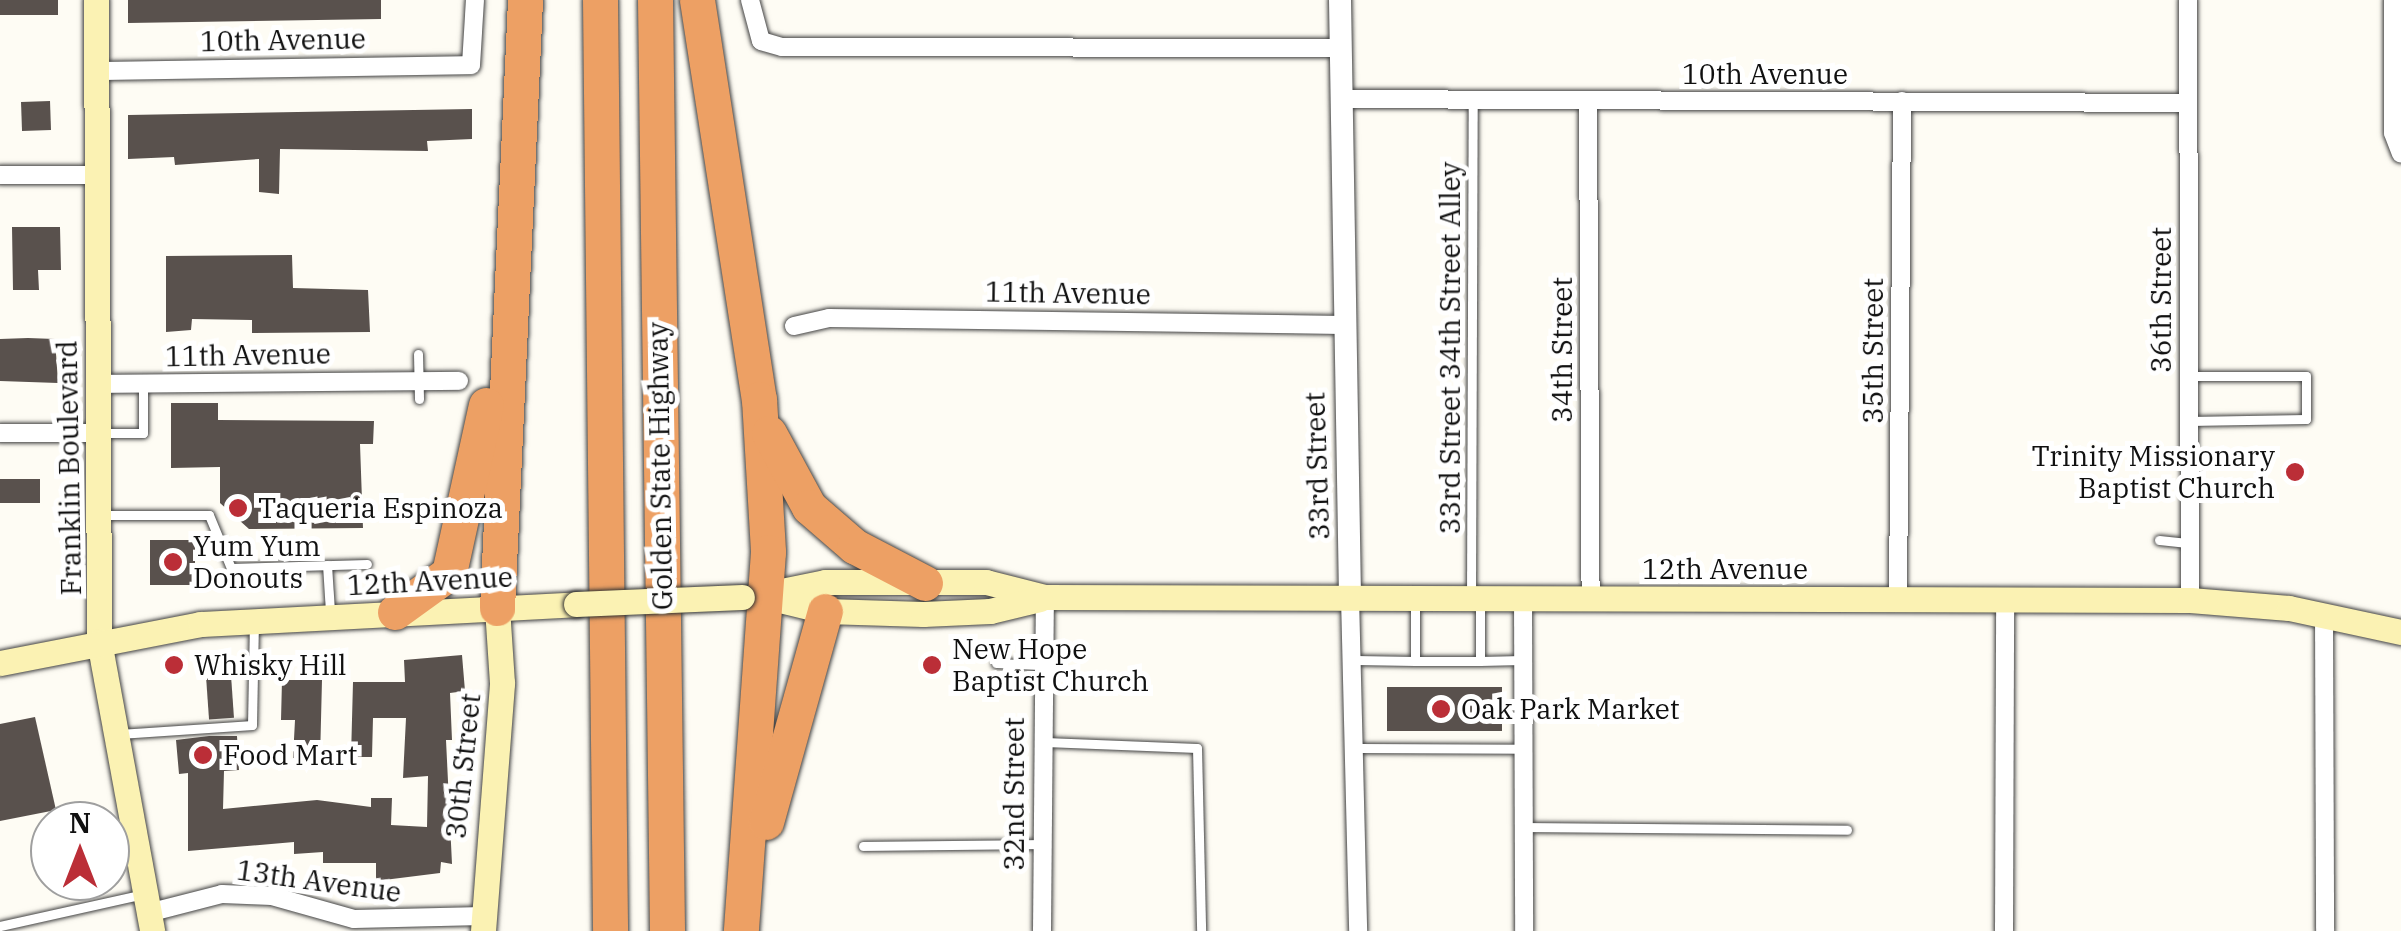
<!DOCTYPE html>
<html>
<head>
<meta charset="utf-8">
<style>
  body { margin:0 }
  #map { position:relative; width:2401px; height:931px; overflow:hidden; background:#fefcf4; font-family:"IBM Plex Serif",serif }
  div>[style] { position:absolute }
  .building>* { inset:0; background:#59514d; transform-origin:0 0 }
  .roads { filter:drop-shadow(0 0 2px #434343) drop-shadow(0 0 2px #434343) }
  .service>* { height:9px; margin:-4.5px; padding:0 4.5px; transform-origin:4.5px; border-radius:4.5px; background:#fff }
  .minor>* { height:18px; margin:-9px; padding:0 9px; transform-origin:9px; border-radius:9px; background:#fff }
  .tertiary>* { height:22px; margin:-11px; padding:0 11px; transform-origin:11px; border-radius:11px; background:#fff }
  .secondary>* { height:25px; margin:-12.5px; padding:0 12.5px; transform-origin:12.5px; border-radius:12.5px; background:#fbf2b3 }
  .motorway>* { height:35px; margin:-17.5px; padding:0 17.5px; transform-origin:17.5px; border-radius:17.5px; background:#eda064 }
  .bridges { filter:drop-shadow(0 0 2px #323232) drop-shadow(0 0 2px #323232) }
  .secondary-bridge>* { height:25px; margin:-12.5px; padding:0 12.5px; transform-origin:12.5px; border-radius:12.5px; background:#fbf2b3 }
  .dots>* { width:28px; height:28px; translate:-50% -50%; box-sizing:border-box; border:5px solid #fff; border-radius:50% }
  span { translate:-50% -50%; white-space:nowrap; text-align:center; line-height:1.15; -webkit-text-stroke:10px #fff; paint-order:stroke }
  .street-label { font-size:28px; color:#101010 }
  .poi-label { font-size:28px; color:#101010 }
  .right { translate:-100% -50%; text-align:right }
  .left { translate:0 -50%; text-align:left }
  .north { position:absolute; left:30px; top:801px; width:100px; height:100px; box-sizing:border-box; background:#fff; border:2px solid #9f9f9f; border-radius:50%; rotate:0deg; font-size:28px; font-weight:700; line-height:40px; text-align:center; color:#101010 }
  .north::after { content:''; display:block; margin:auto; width:35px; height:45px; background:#bb2e37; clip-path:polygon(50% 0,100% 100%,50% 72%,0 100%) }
</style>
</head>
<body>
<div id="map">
  <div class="building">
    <div style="left:0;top:0;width:58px;height:15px"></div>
    <div style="clip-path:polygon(128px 0,381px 0,381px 19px,128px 23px)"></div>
    <div style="left:50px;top:101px;width:29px;height:29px;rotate:88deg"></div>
    <div style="clip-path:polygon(472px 109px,472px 139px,427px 141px,428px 151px,280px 149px,279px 194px,259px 192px,259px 159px,175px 165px,174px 157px,128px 159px,128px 115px)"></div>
    <div style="clip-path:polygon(12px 227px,60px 227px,61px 270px,38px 270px,39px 290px,13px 290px)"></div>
    <div style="clip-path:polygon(292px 255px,293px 288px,368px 290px,370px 332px,252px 333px,252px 320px,192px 319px,191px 330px,166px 332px,166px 256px)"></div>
    <div style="clip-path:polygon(28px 338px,55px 339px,58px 383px,0 381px,0 339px)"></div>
    <div style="clip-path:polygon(171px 403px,218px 403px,218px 420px,374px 421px,373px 444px,360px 444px,363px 528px,249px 529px,220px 503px,220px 467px,171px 468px)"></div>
    <div style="left:0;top:479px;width:40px;height:24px"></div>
    <div style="left:150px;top:540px;width:45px;height:45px"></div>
    <div style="clip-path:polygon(462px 655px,465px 691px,450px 693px,452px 740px,446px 740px,452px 864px,441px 862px,440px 873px,376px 881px,376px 863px,323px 863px,323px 852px,294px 854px,294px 842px,188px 851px,188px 773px,179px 774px,176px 740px,209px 736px,237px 736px,239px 770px,224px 771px,223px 809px,317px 800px,371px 807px,371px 798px,392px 798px,391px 825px,427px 827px,428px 776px,403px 778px,406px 718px,373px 718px,372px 757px,351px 757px,353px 682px,405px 682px,404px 660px)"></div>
    <div style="left:230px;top:661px;width:57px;height:25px;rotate:86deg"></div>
    <div style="clip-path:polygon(282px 680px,322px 680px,320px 760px,293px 758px,295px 720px,281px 720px)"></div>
    <div style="left:1387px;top:687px;width:115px;height:44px"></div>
    <div style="clip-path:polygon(35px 717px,56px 810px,0 821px,0 724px)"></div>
  </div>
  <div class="roads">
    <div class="service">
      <div style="left:418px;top:354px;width:45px;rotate:88.7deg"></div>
      <div style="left:2189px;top:376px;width:117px"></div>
      <div style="left:2306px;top:376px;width:43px;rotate:90deg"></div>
      <div style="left:2306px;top:419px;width:117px;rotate:179deg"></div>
      <div style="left:101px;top:433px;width:42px"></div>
      <div style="left:143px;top:433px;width:50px;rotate:-90deg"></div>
      <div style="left:103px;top:515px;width:106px"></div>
      <div style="left:209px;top:515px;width:57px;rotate:67.5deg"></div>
      <div style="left:231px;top:568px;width:136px;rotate:-1.7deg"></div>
      <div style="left:2159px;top:540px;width:31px;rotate:6deg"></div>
      <div style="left:327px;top:565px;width:47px;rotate:86.3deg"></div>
      <div style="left:1471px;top:596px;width:497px;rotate:-89.8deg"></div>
      <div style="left:1415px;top:603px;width:58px;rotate:90deg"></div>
      <div style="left:1415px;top:661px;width:65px"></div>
      <div style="left:1480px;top:661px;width:61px;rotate:-90deg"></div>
      <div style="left:1355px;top:660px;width:60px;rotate:1deg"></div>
      <div style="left:1480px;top:661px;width:42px;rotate:-1.4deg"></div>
      <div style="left:996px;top:663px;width:44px;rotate:2.6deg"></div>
      <div style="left:120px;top:734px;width:132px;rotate:-3.9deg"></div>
      <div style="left:252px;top:725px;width:101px;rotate:-88.9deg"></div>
      <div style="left:1045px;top:742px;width:152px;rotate:2.3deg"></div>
      <div style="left:1197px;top:748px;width:183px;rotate:88.7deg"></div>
      <div style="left:1358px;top:748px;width:167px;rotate:0.3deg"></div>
      <div style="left:1525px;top:827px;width:322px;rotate:0.5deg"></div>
      <div style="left:863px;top:846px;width:178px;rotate:-0.6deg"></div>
      <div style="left:0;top:926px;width:148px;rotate:-12.5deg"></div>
    </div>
    <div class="minor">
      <div style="left:750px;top:0;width:42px;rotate:75deg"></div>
      <div style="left:761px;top:41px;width:22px;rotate:16deg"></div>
      <div style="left:782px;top:47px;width:558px;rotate:0.1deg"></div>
      <div style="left:2188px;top:0;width:600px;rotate:89.81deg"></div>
      <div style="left:2393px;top:0;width:133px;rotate:90deg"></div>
      <div style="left:2393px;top:133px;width:22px;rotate:69deg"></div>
      <div style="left:96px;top:71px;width:375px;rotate:-0.9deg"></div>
      <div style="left:471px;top:65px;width:65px;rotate:-86.5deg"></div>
      <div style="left:1341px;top:99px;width:847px;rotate:0.27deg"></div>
      <div style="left:1588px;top:101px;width:497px;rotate:89.7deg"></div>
      <div style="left:0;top:175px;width:97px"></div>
      <div style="left:794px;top:326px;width:36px;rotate:-13deg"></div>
      <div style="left:829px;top:318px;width:514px;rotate:0.78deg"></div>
      <div style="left:98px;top:384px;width:361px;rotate:-0.5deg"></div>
      <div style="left:0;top:433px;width:98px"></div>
      <div style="left:1350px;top:597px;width:334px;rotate:88.6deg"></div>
      <div style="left:1523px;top:598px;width:333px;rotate:89.8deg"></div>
      <div style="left:1898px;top:601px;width:500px;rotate:-89.54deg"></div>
      <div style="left:2324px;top:614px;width:317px;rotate:89.8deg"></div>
      <div style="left:148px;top:913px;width:76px;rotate:-14.4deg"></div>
      <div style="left:222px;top:894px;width:50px;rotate:2.3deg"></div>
      <div style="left:272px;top:896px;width:85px;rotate:15.7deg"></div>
      <div style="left:354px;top:919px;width:129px;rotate:-1.3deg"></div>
      <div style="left:1042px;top:931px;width:334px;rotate:-89.5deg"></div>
      <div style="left:2004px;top:931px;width:331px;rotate:-89.8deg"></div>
    </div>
    <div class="tertiary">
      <div style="left:1340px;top:0;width:597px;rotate:89.04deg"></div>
    </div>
    <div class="secondary">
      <div style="left:96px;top:0;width:641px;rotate:89.73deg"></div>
      <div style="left:99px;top:641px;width:295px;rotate:79.6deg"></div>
      <div style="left:752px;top:597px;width:75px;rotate:-11.6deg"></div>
      <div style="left:825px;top:582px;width:161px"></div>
      <div style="left:986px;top:582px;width:61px;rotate:14.3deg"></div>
      <div style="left:1045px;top:597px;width:1145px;rotate:0.15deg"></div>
      <div style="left:2190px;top:600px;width:99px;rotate:4.6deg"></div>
      <div style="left:2289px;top:608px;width:115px;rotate:12.1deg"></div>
      <div style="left:768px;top:597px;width:59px;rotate:13.8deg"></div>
      <div style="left:825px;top:611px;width:98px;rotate:1.8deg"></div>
      <div style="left:923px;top:614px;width:67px;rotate:-2.6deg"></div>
      <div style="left:990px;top:611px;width:51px;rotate:-13.5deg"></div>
      <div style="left:0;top:663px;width:204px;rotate:-11deg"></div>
      <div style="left:200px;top:624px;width:377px;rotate:-3deg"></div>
      <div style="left:483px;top:931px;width:249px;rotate:-85.6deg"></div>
      <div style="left:502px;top:683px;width:75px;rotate:-93.8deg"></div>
    </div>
    <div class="motorway">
      <div style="left:600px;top:0;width:931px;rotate:89.38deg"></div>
      <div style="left:655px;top:0;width:931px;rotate:89.26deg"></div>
      <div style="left:697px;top:0;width:404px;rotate:81.2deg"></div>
      <div style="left:759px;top:399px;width:153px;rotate:86.6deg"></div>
      <div style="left:768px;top:552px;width:380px;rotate:94.1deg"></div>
      <div style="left:769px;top:433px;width:84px;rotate:61.6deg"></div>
      <div style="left:809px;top:507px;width:60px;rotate:40.9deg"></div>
      <div style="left:854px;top:546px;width:80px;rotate:27.5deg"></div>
      <div style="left:497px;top:608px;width:609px;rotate:-87.36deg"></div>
      <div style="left:395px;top:612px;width:67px;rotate:-35.8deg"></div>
      <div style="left:449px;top:573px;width:172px;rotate:-77.6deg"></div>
      <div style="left:766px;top:822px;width:219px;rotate:-74.4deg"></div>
    </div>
  </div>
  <div class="bridges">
    <div class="secondary-bridge">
      <div style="left:576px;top:604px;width:166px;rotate:-2.4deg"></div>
    </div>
  </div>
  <div class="dots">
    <div style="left:2295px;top:472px;background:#bb2e37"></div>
    <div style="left:238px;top:508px;background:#bb2e37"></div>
    <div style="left:173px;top:562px;background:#bb2e37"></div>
    <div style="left:174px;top:665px;background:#bb2e37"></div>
    <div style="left:932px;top:665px;background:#bb2e37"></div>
    <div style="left:1441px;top:709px;background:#bb2e37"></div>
    <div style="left:203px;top:755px;background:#bb2e37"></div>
  </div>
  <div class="street-label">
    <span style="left:283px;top:40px;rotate:-1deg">10th Avenue</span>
    <span style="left:1765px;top:74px">10th Avenue</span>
    <span style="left:1068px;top:293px;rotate:1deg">11th Avenue</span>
    <span style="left:2161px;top:300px;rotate:-90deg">36th Street</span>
    <span style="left:1450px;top:348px;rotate:-90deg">33rd Street 34th Street Alley</span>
    <span style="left:1562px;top:350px;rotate:-90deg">34th Street</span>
    <span style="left:1873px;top:351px;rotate:-90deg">35th Street</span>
    <span style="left:248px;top:355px;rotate:-1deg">11th Avenue</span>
    <span style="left:660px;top:466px;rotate:-91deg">Golden State Highway</span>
    <span style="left:1317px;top:466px;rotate:-92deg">33rd Street</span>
    <span style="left:69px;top:468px;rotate:-91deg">Franklin Boulevard</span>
    <span style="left:1725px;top:569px">12th Avenue</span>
    <span style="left:430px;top:581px;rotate:-3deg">12th Avenue</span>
    <span style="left:463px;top:766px;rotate:-84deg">30th Street</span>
    <span style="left:1014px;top:794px;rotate:-90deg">32nd Street</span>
    <span style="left:319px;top:881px;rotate:8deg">13th Avenue</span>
  </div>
  <div class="poi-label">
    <span class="right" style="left:2275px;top:472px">Trinity Missionary<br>Baptist Church</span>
    <span class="left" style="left:258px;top:508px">Taqueria Espinoza</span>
    <span class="left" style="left:193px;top:562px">Yum Yum<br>Donouts</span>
    <span class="left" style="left:952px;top:665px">New Hope<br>Baptist Church</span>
    <span class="left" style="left:194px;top:665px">Whisky Hill</span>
    <span class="left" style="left:1461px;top:709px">Oak Park Market</span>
    <span class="left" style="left:223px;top:755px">Food Mart</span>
  </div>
  <div class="north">N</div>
</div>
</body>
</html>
